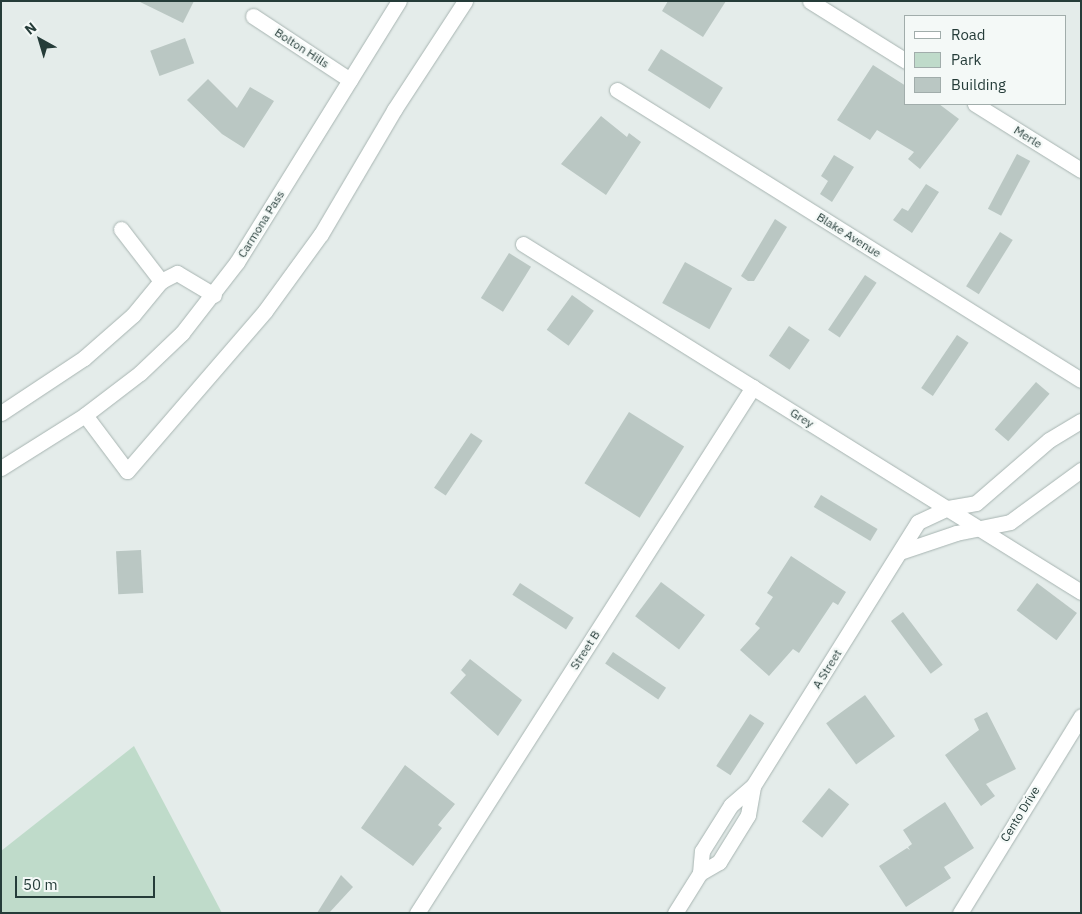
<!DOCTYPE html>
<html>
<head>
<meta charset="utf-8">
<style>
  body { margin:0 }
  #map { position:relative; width:1082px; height:914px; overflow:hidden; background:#e4ecea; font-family:"IBM Plex Sans",sans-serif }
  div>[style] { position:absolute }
  .green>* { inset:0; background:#bfdbca }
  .building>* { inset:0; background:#bac7c3; transform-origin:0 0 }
  .roads { filter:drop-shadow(0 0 1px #a7b4b1) drop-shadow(0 0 1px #a7b4b1) }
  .street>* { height:15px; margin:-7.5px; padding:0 7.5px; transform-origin:7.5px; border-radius:7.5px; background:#fff }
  span { translate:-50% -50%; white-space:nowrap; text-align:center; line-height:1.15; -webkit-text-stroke:4.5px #f4f9f7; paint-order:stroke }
  .street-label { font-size:12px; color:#253c39 }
  .frame { position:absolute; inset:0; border:2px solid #253c39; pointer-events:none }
  .legend { position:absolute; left:904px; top:15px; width:162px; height:90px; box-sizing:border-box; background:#f4f9f7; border:1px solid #a1adab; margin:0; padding:6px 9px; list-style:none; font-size:15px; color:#253c39 }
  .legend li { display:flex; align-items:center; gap:10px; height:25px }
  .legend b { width:25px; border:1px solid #a1adab }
  .north { position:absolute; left:15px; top:15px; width:50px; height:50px; -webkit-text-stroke:4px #f4f9f7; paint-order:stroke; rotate:321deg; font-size:14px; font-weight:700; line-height:20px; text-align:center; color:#253c39 }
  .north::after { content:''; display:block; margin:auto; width:18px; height:22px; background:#253c39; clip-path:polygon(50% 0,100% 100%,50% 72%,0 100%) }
  .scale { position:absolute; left:15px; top:876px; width:140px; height:22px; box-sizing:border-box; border:2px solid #253c39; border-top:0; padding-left:6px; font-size:15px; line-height:18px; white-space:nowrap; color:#253c39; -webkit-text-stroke:4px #f4f9f7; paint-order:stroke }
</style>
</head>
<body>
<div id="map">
  <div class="green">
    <div style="clip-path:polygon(134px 746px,222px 913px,1px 913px,1px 851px)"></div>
  </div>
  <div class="building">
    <div style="clip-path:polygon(138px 1px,194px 1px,183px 23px)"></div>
    <div style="clip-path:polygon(668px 1px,726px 1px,703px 37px,662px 11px)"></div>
    <div style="left:185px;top:38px;width:27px;height:37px;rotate:70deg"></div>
    <div style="left:661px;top:49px;width:73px;height:25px;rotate:32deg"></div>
    <div style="clip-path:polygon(873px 65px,906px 86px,906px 104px,939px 104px,959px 119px,920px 169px,908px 159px,914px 152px,877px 130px,870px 140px,837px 120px)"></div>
    <div style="clip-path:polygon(208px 79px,237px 108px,250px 87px,274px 101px,244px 148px,222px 134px,187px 100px)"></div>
    <div style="clip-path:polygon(601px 116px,627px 137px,629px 133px,641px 142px,606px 195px,561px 164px)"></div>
    <div style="left:1017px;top:154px;width:15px;height:62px;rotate:28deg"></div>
    <div style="clip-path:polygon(834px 155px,854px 167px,832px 202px,820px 194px,828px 181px,821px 176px)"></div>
    <div style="clip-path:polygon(926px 184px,939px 192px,912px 233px,893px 220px,902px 208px,908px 211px)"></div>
    <div style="clip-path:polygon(775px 219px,787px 227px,754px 281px,748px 281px,741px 276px)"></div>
    <div style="left:1000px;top:232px;width:15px;height:64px;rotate:32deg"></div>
    <div style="left:509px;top:253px;width:26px;height:53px;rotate:32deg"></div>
    <div style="left:685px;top:262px;width:54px;height:47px;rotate:29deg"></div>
    <div style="left:865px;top:275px;width:14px;height:66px;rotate:34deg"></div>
    <div style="left:572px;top:295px;width:27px;height:43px;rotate:36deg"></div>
    <div style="left:789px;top:326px;width:25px;height:36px;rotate:34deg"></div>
    <div style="left:957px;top:335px;width:14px;height:64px;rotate:34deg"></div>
    <div style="left:1036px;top:382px;width:18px;height:63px;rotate:41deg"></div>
    <div style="left:629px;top:412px;width:65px;height:84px;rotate:32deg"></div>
    <div style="left:471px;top:433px;width:14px;height:66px;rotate:34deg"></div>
    <div style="left:821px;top:495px;width:66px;height:14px;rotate:31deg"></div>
    <div style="left:141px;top:550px;width:43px;height:25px;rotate:87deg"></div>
    <div style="clip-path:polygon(791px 556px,846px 592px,838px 605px,833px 602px,799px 653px,793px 649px,769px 676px,740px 650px,760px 628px,755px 624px,773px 597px,767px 593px)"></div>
    <div style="left:661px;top:582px;width:55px;height:43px;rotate:37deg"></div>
    <div style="left:520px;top:583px;width:64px;height:14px;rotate:33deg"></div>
    <div style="left:1037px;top:583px;width:50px;height:34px;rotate:37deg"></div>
    <div style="left:903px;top:612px;width:66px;height:15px;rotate:53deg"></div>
    <div style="left:613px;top:652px;width:64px;height:14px;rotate:34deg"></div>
    <div style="clip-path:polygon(470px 659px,522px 700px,498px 736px,450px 693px,466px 675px,461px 670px)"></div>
    <div style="left:865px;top:695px;width:51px;height:48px;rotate:54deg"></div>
    <div style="clip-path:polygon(987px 712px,1016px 769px,986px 784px,995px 796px,981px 806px,945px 755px,979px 730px,974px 719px)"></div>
    <div style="left:750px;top:714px;width:17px;height:62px;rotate:33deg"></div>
    <div style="clip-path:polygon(405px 765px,455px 804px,438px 825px,442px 828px,413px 866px,361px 828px)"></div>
    <div style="left:829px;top:788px;width:26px;height:43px;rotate:39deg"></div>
    <div style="clip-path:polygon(945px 802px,974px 848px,944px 867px,951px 878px,906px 907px,879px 866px,907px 848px,910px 850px,908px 847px,912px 844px,903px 830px)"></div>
    <div style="clip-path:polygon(341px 875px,353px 887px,329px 913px,317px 913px)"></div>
  </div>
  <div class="roads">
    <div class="street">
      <div style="left:810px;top:1px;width:113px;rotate:32deg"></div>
      <div style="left:253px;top:16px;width:116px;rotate:33.4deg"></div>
      <div style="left:617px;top:90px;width:547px;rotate:32.01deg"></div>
      <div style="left:975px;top:104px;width:125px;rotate:31.9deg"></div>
      <div style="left:121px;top:229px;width:66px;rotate:52.4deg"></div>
      <div style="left:523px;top:244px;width:658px;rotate:31.95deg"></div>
      <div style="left:1px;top:413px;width:100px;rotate:-33.5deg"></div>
      <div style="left:84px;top:358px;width:65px;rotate:-41.3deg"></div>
      <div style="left:133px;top:315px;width:44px;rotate:-50.5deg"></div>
      <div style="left:161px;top:281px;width:18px;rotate:-27deg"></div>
      <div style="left:177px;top:273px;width:43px;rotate:30.7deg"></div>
      <div style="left:85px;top:415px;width:70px;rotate:53.1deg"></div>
      <div style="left:127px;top:471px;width:211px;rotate:-49.2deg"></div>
      <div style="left:265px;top:311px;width:95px;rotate:-54deg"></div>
      <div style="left:321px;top:234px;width:144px;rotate:-59.5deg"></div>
      <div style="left:394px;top:110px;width:130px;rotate:-56.9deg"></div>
      <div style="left:1px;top:468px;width:99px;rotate:-32.2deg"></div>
      <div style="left:85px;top:415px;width:69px;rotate:-37.4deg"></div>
      <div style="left:140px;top:373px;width:58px;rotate:-43.6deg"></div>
      <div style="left:182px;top:333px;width:90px;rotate:-52.2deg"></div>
      <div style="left:237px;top:262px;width:307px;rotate:-58.2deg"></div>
      <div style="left:900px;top:552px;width:59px;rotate:-18.7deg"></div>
      <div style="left:956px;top:533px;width:55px;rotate:-11.5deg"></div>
      <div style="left:1010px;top:522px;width:88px;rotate:-36.2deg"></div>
      <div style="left:700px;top:873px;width:22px;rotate:-30deg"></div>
      <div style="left:719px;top:862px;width:55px;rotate:-58.3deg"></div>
      <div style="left:748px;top:815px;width:29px;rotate:-80deg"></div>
      <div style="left:417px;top:913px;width:624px;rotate:-57.43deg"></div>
      <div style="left:675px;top:913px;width:47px;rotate:-58deg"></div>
      <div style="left:700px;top:873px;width:22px;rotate:-85deg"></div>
      <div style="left:702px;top:851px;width:54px;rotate:-57.8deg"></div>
      <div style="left:731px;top:805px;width:29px;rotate:-41deg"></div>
      <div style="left:753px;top:786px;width:311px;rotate:-58deg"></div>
      <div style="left:918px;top:522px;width:33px;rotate:-25deg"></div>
      <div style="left:948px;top:508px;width:28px;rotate:-10deg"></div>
      <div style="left:976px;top:503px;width:96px;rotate:-40.8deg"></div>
      <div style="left:1049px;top:440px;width:37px;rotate:-31deg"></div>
      <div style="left:960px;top:913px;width:231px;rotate:-58.4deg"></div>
    </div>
  </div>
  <div class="street-label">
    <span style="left:302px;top:48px;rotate:33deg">Bolton Hills</span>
    <span style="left:1028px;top:137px;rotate:32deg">Merle</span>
    <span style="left:261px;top:224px;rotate:-58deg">Carmona Pass</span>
    <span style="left:849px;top:235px;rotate:32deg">Blake Avenue</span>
    <span style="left:802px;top:418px;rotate:32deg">Grey</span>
    <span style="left:585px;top:650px;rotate:-57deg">Street B</span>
    <span style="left:827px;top:669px;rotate:-58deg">A Street</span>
    <span style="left:1020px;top:814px;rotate:-58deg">Cento Drive</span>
  </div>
  <div class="frame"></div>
  <ul class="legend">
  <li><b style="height:6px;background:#fff"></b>Road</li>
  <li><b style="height:14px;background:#bfdbca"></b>Park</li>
  <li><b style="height:14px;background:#bac7c3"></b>Building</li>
  </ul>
  <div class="north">N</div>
  <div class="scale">50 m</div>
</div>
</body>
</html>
